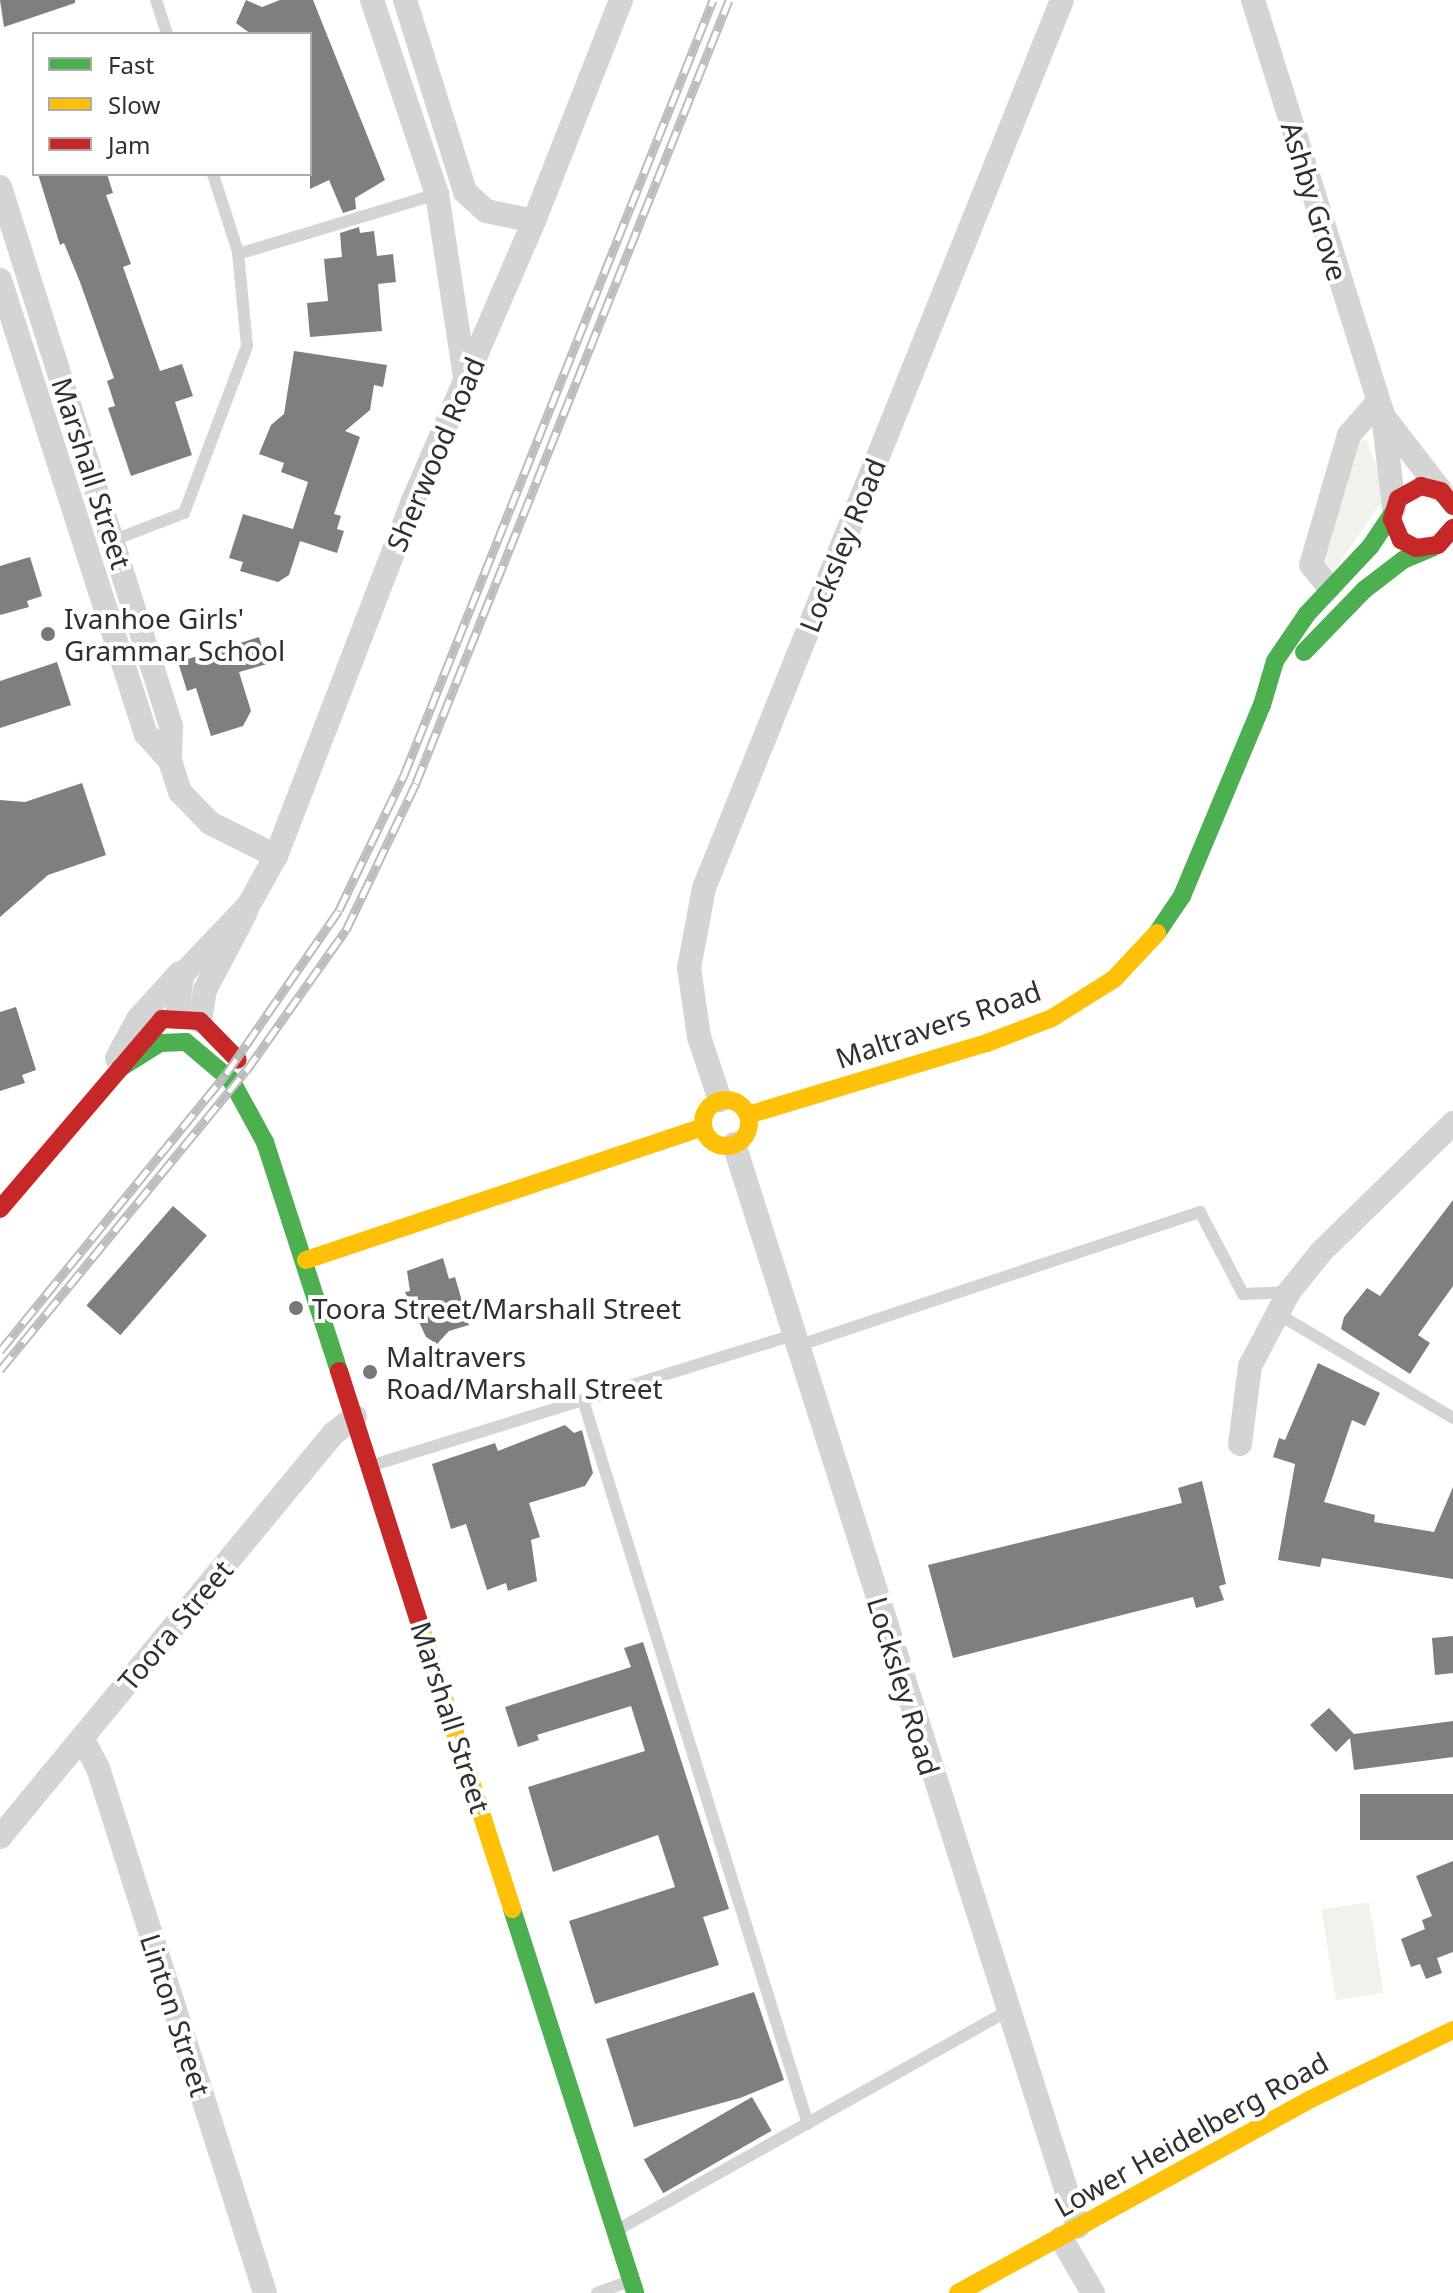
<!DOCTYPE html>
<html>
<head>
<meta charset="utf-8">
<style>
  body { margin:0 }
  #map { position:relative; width:1453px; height:2293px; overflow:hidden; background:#fff; font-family:"Noto Sans",sans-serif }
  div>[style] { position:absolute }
  .green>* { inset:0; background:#f0f2ec; transform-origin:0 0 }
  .building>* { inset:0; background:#7f7f7f; transform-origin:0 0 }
  .lane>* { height:12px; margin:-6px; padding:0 6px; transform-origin:6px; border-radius:6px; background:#d4d4d4 }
  .street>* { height:24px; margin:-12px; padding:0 12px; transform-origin:12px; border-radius:12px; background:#d4d4d4 }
  .fast>* { height:18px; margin:-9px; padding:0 9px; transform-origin:9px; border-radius:9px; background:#4caf50 }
  .slow>* { height:18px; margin:-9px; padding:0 9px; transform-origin:9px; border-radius:9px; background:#ffc107 }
  .slow>.ring { margin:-9px; padding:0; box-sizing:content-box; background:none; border:18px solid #ffc107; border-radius:50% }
  .jam>* { height:18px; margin:-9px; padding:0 9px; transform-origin:9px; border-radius:9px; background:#c62828 }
  .rail>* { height:9px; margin-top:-4.5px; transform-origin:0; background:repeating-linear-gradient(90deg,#fff 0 18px,#bcbcbc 0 36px); box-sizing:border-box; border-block:2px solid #bcbcbc }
  .dots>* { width:22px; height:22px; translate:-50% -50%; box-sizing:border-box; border:4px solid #fff; border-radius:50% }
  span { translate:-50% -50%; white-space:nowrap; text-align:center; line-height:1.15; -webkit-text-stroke:8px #fff; paint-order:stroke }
  .street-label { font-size:28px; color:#303030 }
  .poi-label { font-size:28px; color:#303030 }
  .left { translate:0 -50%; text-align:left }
  .legend { position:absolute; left:32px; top:32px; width:280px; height:144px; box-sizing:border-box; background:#fff; border:2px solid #acacac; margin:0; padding:10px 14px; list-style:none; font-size:24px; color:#303030 }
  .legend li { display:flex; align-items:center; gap:16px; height:40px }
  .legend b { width:40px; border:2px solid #acacac }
</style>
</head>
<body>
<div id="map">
  <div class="green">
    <div style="clip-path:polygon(1366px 439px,1378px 470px,1381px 503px,1333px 572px,1325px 562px,1359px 443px)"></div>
    <div style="left:1369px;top:1902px;width:92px;height:48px;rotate:81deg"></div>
  </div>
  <div class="building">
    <div style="clip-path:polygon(0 0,75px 0,75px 3px,4px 27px)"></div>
    <div style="clip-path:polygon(246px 0,262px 7px,280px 0,313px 0,385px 180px,355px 198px,356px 209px,343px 213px,329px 180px,310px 189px,310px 34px,251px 34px,236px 23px)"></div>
    <div style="clip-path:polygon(38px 174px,107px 174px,113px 193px,106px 195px,131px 264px,123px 267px,160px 371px,182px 364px,193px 396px,175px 402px,192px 455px,131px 476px,108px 408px,115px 406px,107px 381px,114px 378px,80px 282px,64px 243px,60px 245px)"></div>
    <div style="clip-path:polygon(359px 227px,360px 233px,374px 231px,377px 256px,393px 254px,396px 282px,378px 284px,382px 331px,310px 337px,307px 303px,328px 301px,324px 259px,342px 257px,340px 233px)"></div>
    <div style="clip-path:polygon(294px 351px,387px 365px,383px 387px,374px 385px,370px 410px,345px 431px,360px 437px,334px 514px,341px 516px,337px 529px,344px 531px,337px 553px,300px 541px,289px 575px,278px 582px,240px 571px,243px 562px,229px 558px,243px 514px,293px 529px,308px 482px,281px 472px,284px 463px,259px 454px,271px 425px,284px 414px)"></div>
    <div style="clip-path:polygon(30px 557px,42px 596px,27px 601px,29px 607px,0 615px,0 566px)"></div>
    <div style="clip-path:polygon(259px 637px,267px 664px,239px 672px,251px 711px,243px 726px,211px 736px,196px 688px,187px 691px,178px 662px)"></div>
    <div style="clip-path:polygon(57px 662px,71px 705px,0 728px,0 681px)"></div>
    <div style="clip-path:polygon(82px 783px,106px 855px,48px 875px,0 917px,0 800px,25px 802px)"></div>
    <div style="clip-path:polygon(16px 1007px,36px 1070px,22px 1075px,25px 1083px,0 1091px,0 1012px)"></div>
    <div style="clip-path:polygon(1453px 1200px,1453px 1286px,1418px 1335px,1430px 1343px,1410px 1374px,1341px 1329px,1344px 1317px,1367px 1288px,1380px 1296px)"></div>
    <div style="left:173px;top:1206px;width:45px;height:132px;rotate:41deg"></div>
    <div style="clip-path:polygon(443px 1258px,449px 1279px,455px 1277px,469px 1325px,449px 1331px,437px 1344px,426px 1337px,405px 1292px,410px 1291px,407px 1271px)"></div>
    <div style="clip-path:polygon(1318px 1363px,1380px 1393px,1365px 1426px,1352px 1420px,1324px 1502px,1375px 1515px,1374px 1522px,1434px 1532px,1453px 1487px,1453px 1579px,1322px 1558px,1320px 1567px,1278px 1560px,1295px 1464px,1273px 1457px,1279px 1438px,1285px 1440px)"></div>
    <div style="clip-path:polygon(565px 1425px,574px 1433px,582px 1430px,593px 1473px,585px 1486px,529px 1503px,540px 1537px,531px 1540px,537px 1581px,508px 1591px,506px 1583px,487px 1590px,466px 1524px,451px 1529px,432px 1464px,495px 1443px,498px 1451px)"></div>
    <div style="clip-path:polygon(1202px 1481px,1226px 1584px,1219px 1586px,1224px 1600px,1196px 1608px,1193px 1597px,953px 1658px,928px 1565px,1182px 1503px,1178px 1488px)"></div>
    <div style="clip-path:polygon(1453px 1636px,1453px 1673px,1435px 1675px,1432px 1638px)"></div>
    <div style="clip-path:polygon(643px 1642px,729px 1909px,703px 1917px,719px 1965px,595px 2004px,569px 1921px,675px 1887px,658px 1835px,553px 1872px,528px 1787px,645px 1751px,631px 1706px,537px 1735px,539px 1740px,518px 1747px,505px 1707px,631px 1667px,624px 1648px)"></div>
    <div style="clip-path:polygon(1329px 1708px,1354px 1734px,1453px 1721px,1453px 1757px,1354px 1770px,1350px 1738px,1336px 1752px,1310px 1725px)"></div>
    <div style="left:1453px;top:1794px;width:46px;height:93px;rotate:90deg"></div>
    <div style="clip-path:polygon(1453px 1861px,1453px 1952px,1437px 1958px,1442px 1973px,1426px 1979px,1420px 1964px,1411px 1967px,1401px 1939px,1425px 1929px,1422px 1920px,1432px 1916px,1416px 1876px)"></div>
    <div style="clip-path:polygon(754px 1992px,784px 2080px,740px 2098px,634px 2127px,606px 2039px)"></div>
    <div style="left:752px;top:2097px;width:39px;height:125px;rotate:60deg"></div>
  </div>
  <div class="lane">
    <div style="left:156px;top:0;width:36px;rotate:72deg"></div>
    <div style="left:238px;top:254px;width:208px;rotate:-16.8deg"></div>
    <div style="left:114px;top:540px;width:75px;rotate:-21.1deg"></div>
    <div style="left:184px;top:513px;width:178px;rotate:-69.3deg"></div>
    <div style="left:247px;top:346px;width:94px;rotate:-95.5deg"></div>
    <div style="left:238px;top:252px;width:82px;rotate:-107.8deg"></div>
    <div style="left:1278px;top:1314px;width:204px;rotate:30.7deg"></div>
    <div style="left:797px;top:1346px;width:425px;rotate:-18.4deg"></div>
    <div style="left:1200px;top:1212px;width:93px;rotate:62.3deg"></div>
    <div style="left:1243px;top:1294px;width:46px;rotate:-2.5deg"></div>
    <div style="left:583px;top:1400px;width:758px;rotate:72.74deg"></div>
    <div style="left:370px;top:1466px;width:444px;rotate:-17.2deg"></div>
    <div style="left:619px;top:2229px;width:445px;rotate:-29.3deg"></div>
    <div style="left:597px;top:2293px;width:33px;rotate:-20deg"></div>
  </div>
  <div class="street">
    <div style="left:372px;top:0;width:205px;rotate:71.5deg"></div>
    <div style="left:437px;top:194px;width:191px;rotate:81.3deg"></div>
    <div style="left:405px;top:0;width:201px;rotate:72.6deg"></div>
    <div style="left:465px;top:192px;width:28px;rotate:42deg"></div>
    <div style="left:486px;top:211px;width:49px;rotate:11.8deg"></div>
    <div style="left:1253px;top:0;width:437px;rotate:72.6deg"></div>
    <div style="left:1384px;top:417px;width:93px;rotate:52.4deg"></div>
    <div style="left:0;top:187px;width:565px;rotate:72.4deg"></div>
    <div style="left:171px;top:726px;width:35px;rotate:92deg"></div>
    <div style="left:170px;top:761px;width:33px;rotate:72deg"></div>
    <div style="left:180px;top:792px;width:43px;rotate:45.9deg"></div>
    <div style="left:210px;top:823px;width:74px;rotate:26.6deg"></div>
    <div style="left:0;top:280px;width:477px;rotate:72.2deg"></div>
    <div style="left:146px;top:734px;width:36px;rotate:48deg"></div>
    <div style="left:1384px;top:423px;width:86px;rotate:83.3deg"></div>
    <div style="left:1329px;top:587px;width:28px;rotate:-129deg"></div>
    <div style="left:1311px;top:565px;width:135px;rotate:-73.7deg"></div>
    <div style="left:1349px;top:435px;width:44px;rotate:-48.7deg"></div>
    <div style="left:177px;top:1016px;width:41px;rotate:-83deg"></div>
    <div style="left:182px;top:975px;width:95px;rotate:-46.3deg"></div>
    <div style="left:248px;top:906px;width:57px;rotate:-60.8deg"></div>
    <div style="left:276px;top:856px;width:378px;rotate:-68.9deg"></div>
    <div style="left:412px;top:503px;width:307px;rotate:-66.6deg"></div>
    <div style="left:534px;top:221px;width:238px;rotate:-68.5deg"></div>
    <div style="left:200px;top:1021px;width:31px;rotate:-81deg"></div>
    <div style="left:205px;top:990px;width:88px;rotate:-62.3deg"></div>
    <div style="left:117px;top:1058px;width:44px;rotate:-61.7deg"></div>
    <div style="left:138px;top:1019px;width:62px;rotate:-47.6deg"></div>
    <div style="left:720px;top:1100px;width:66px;rotate:-108.4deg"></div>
    <div style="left:699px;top:1037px;width:70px;rotate:-98.2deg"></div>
    <div style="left:689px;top:968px;width:81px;rotate:-79.4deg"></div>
    <div style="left:704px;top:888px;width:957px;rotate:-68.04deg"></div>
    <div style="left:734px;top:1144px;width:1136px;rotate:72.38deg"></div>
    <div style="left:1240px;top:1444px;width:79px;rotate:-82.7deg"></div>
    <div style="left:1250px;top:1366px;width:84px;rotate:-62.2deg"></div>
    <div style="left:1289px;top:1292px;width:51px;rotate:-51.3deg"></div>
    <div style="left:1321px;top:1252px;width:185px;rotate:-44.3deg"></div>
    <div style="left:82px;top:1738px;width:34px;rotate:62deg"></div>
    <div style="left:98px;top:1768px;width:551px;rotate:72.35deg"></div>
    <div style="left:0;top:1837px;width:523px;rotate:-50.43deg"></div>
    <div style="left:333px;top:1434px;width:28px;rotate:-38deg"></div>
    <div style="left:1061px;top:2238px;width:64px;rotate:59.8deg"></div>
  </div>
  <div class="fast">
    <div style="left:1304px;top:652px;width:86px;rotate:-45.9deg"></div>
    <div style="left:1364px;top:590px;width:49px;rotate:-37.6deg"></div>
    <div style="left:1403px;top:560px;width:33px;rotate:-23deg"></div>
    <div style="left:1157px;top:933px;width:45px;rotate:-56deg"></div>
    <div style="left:1182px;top:896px;width:207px;rotate:-67.3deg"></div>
    <div style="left:1262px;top:705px;width:46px;rotate:-73.5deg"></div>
    <div style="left:1275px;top:661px;width:57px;rotate:-55.8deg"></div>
    <div style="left:1307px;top:614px;width:92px;rotate:-46.8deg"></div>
    <div style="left:1370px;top:547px;width:40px;rotate:-56deg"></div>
    <div style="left:120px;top:1068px;width:47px;rotate:-32deg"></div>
    <div style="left:160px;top:1043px;width:26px;rotate:-2deg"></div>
    <div style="left:186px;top:1042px;width:59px;rotate:40.2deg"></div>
    <div style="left:231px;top:1080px;width:71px;rotate:61.3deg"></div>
    <div style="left:265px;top:1142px;width:241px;rotate:72.1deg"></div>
    <div style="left:512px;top:1909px;width:403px;rotate:72.2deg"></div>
  </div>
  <div class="slow">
    <div class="ring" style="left:703px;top:1100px;width:28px;height:28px"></div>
    <div style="left:748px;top:1115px;width:250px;rotate:-16.8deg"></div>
    <div style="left:987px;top:1043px;width:70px;rotate:-21deg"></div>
    <div style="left:1052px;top:1018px;width:73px;rotate:-32.2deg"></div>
    <div style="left:1114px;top:979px;width:63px;rotate:-46.9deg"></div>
    <div style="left:306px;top:1260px;width:419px;rotate:-18.5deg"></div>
    <div style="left:418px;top:1619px;width:305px;rotate:72deg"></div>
    <div style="left:958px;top:2293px;width:403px;rotate:-28.8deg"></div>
    <div style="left:1311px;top:2099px;width:158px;rotate:-25.9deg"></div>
  </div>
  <div class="jam">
    <div style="left:1453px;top:506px;width:19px;rotate:-129deg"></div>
    <div style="left:1441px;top:491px;width:21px;rotate:-166deg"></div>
    <div style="left:1421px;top:486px;width:26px;rotate:151deg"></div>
    <div style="left:1398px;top:499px;width:21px;rotate:107deg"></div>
    <div style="left:1392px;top:519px;width:23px;rotate:67deg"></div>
    <div style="left:1401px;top:540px;width:17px;rotate:28deg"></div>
    <div style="left:1416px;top:548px;width:22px;rotate:-8deg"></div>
    <div style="left:1438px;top:545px;width:23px;rotate:-49deg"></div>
    <div style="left:0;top:1209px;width:250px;rotate:-49.5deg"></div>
    <div style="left:162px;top:1019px;width:38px;rotate:3deg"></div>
    <div style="left:200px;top:1021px;width:54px;rotate:45.7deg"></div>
    <div style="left:339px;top:1371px;width:260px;rotate:72.3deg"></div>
  </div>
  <div class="rail">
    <div style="left:0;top:1351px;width:357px;rotate:-50.8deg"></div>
    <div style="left:226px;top:1074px;width:199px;rotate:-55.4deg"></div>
    <div style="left:339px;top:910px;width:150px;rotate:-64.3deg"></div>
    <div style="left:404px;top:775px;width:834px;rotate:-68.26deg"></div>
    <div style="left:0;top:1370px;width:387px;rotate:-50.6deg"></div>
    <div style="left:246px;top:1071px;width:173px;rotate:-54.7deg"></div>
    <div style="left:346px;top:930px;width:163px;rotate:-64.5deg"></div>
    <div style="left:416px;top:783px;width:843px;rotate:-68.21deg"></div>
  </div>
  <div class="dots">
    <div style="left:48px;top:634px;background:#787878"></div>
    <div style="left:296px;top:1308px;background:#787878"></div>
    <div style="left:370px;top:1372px;background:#787878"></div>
  </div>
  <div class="street-label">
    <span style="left:1315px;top:201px;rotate:73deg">Ashby Grove</span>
    <span style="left:435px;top:454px;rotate:-67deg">Sherwood Road</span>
    <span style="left:92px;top:473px;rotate:72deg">Marshall Street</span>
    <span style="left:842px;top:545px;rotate:-68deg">Locksley Road</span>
    <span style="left:938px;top:1024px;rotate:-19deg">Maltravers Road</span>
    <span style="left:175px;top:1625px;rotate:-50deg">Toora Street</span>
    <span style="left:904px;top:1686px;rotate:73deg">Locksley Road</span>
    <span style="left:451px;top:1717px;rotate:72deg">Marshall Street</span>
    <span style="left:176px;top:2015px;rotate:72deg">Linton Street</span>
    <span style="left:1191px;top:2134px;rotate:-29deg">Lower Heidelberg Road</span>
  </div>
  <div class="poi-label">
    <span class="left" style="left:64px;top:634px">Ivanhoe Girls'<br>Grammar School</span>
    <span class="left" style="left:312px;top:1308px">Toora Street/Marshall Street</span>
    <span class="left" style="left:386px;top:1372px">Maltravers<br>Road/Marshall Street</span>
  </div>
  <ul class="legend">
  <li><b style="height:10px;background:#4caf50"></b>Fast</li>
  <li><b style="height:10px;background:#ffc107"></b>Slow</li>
  <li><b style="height:10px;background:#c62828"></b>Jam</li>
  </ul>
</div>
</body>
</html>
